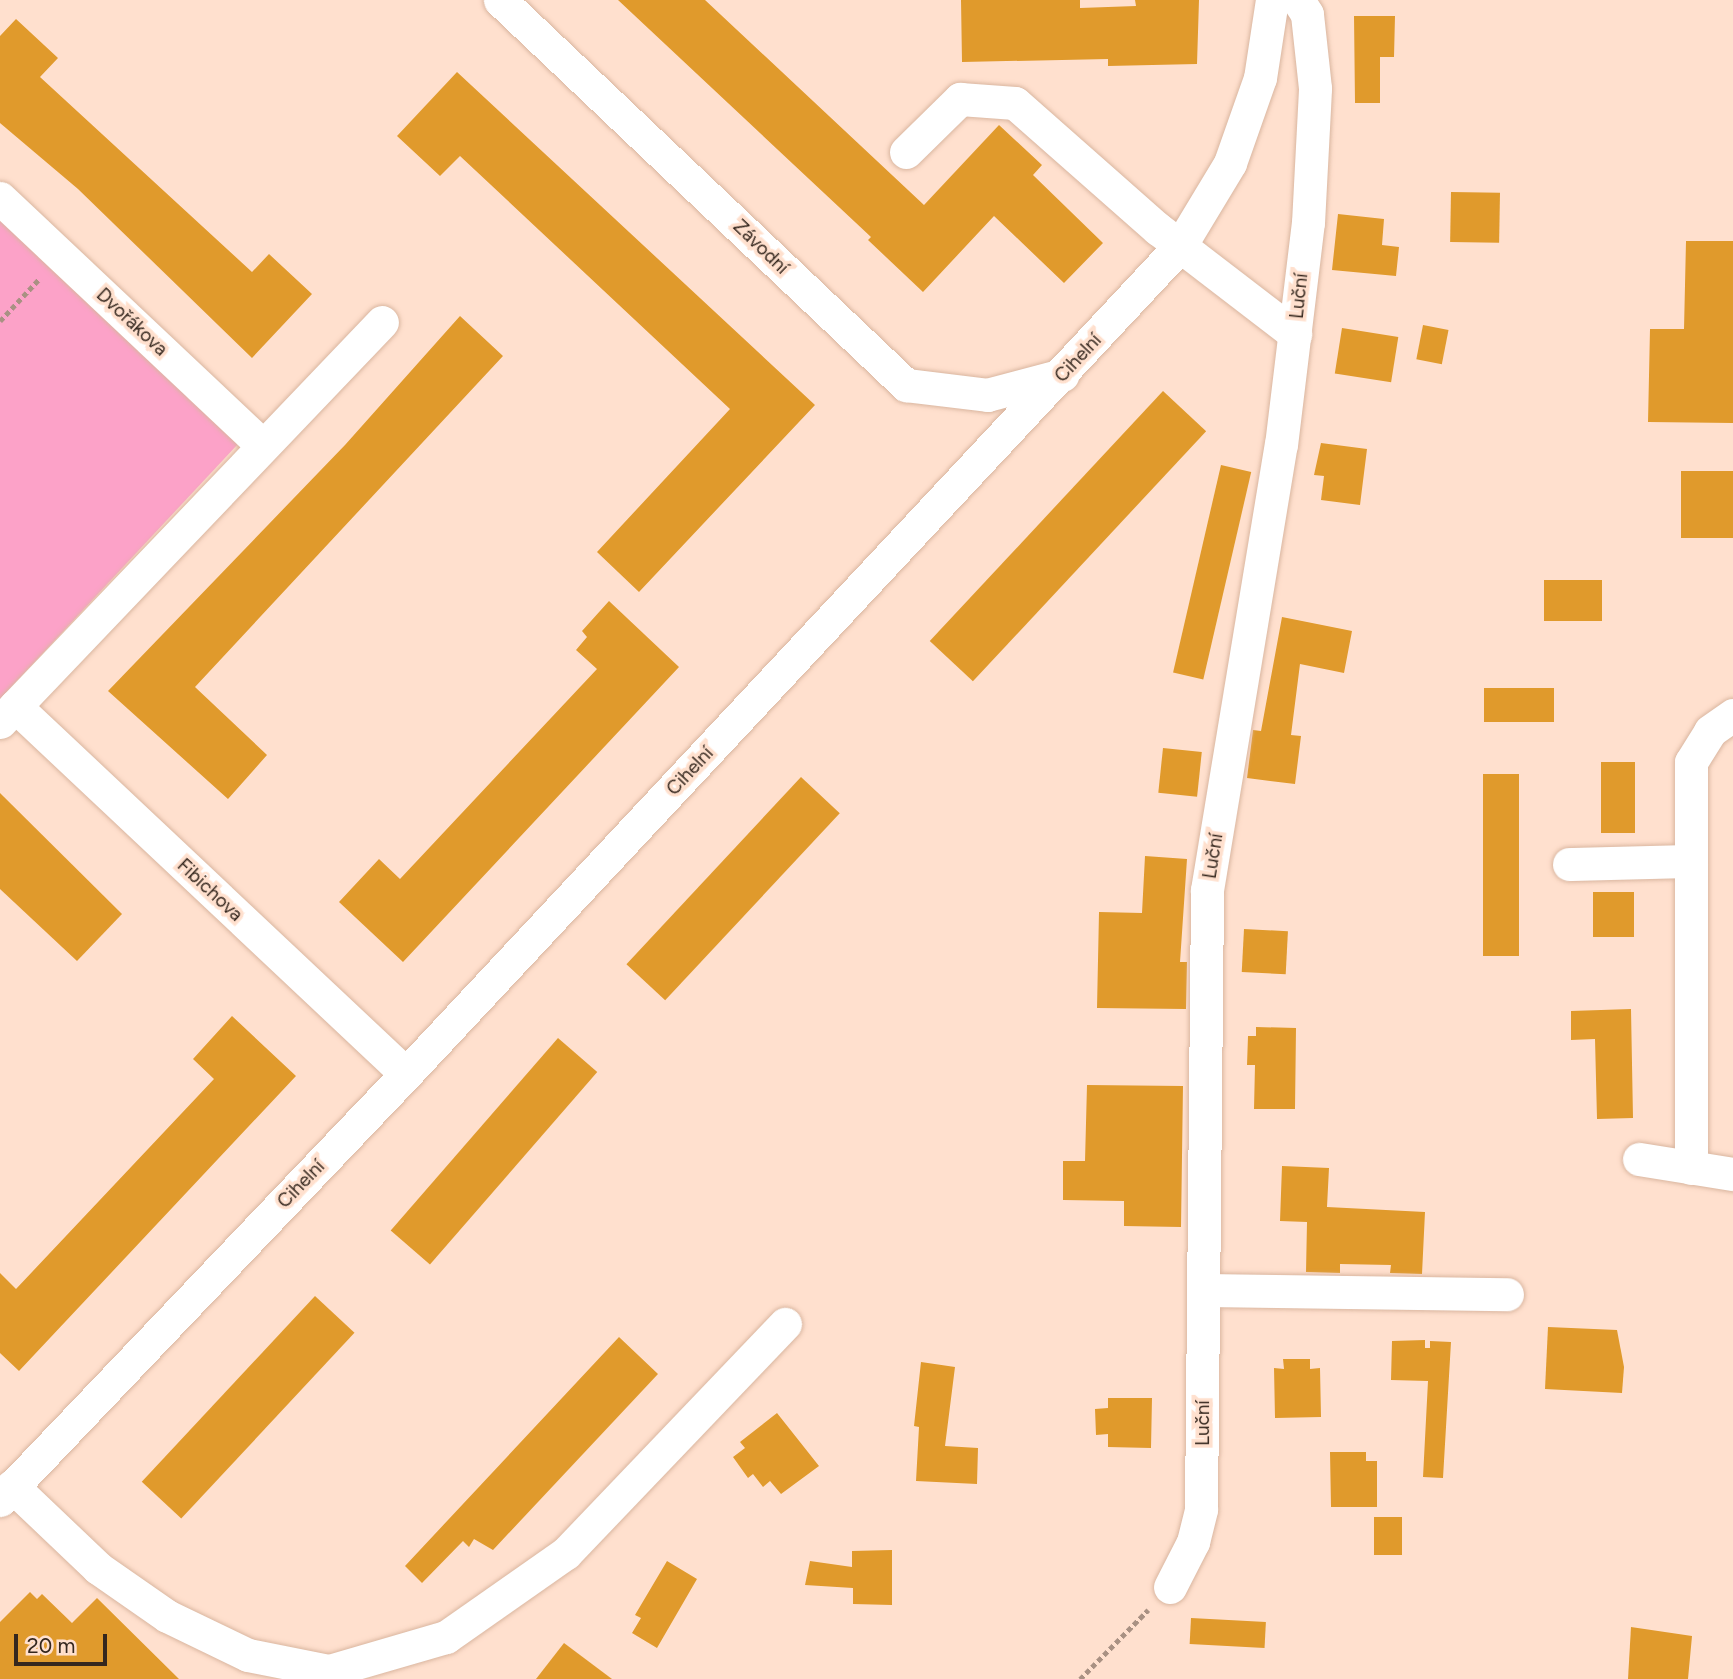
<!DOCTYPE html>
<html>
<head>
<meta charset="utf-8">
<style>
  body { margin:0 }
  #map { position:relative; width:1733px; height:1679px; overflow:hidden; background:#ffe0ce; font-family:Figtree,sans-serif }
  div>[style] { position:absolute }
  .green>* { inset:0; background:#fca2c8 }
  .building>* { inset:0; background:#e09a2c; transform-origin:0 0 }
  .path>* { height:4.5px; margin-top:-2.25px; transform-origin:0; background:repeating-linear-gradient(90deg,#a99183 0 5px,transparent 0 8.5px) }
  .roads { filter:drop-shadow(0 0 2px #dab6a0) drop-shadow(0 0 2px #dab6a0) }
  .minor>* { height:33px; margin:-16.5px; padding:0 16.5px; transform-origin:16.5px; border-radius:16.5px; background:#fff }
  span { translate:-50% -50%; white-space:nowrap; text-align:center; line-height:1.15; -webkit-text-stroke:7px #ffe0ce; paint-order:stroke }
  .street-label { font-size:19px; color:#35271e }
  .scale { position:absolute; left:14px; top:1634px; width:93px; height:32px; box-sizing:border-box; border:4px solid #35271e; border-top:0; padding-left:9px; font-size:21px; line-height:24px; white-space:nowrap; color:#35271e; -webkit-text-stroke:5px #ffe0ce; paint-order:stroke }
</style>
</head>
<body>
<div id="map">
  <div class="green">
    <div style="clip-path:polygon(0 218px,238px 444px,0 699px)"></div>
  </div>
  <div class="building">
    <div style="clip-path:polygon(618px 0,705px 0,924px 205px,999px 125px,1042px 165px,1033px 175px,1103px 243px,1064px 283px,994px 216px,923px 292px,868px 240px,871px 237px)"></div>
    <div style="clip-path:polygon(961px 0,1080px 0,1080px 8px,1136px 6px,1135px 0,1199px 0,1197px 64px,1108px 66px,1108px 59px,962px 62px)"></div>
    <div style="clip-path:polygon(1354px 16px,1395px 16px,1394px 57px,1380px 57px,1380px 103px,1355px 103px)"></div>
    <div style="clip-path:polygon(16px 19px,58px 58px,40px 77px,252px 272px,269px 254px,312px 294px,252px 358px,78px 189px,0 123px,0 36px)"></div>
    <div style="clip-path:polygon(457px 72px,815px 405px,639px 592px,597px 552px,730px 409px,460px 156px,440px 176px,397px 136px)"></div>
    <div style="left:1451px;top:192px;width:49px;height:50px;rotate:1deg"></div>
    <div style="clip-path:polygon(1338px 214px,1384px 219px,1382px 245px,1399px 247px,1396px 276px,1332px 270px)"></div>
    <div style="clip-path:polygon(1686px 241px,1733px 241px,1733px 423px,1648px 422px,1650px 329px,1684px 329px)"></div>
    <div style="clip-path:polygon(460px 316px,503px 356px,195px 687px,267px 755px,228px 799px,108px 691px,345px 445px)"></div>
    <div style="left:1423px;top:325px;width:26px;height:35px;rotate:11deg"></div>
    <div style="left:1342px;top:328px;width:57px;height:46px;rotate:9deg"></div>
    <div style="left:1163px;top:391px;width:59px;height:342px;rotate:43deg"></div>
    <div style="clip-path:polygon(1321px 443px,1367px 449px,1360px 505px,1321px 500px,1324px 476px,1314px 475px)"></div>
    <div style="left:1221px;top:465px;width:31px;height:213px;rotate:13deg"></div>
    <div style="left:1733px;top:471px;width:67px;height:52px;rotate:90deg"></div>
    <div style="left:1602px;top:580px;width:41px;height:58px;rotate:90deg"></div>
    <div style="clip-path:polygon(609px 601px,679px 667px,403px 962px,339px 902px,379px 859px,400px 879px,597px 669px,576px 650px,587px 637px,582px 631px)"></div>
    <div style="clip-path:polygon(1282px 617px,1352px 631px,1344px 673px,1300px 664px,1291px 735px,1301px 736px,1295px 784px,1247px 778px,1253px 730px,1261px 731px)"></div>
    <div style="left:1484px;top:688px;width:70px;height:34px"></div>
    <div style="left:1163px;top:748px;width:39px;height:45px;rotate:6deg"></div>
    <div style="left:1635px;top:762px;width:71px;height:34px;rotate:90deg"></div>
    <div style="left:1519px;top:774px;width:182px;height:36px;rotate:90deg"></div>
    <div style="left:801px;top:777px;width:53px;height:256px;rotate:43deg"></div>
    <div style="clip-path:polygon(0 793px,122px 914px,77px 961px,0 889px)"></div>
    <div style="clip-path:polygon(1145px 856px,1187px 859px,1180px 962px,1187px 962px,1186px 1009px,1097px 1008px,1099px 912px,1142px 913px)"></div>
    <div style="left:1593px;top:892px;width:41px;height:45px"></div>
    <div style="left:1244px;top:929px;width:44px;height:43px;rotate:3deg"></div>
    <div style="clip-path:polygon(1631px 1009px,1633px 1118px,1597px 1119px,1595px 1039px,1571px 1040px,1571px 1011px)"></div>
    <div style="clip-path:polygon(232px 1016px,296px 1076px,19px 1371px,0 1353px,0 1273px,16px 1289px,214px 1079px,193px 1059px)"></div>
    <div style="clip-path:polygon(1256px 1027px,1296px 1028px,1295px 1109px,1254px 1109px,1255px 1065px,1247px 1065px,1248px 1036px,1256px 1036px)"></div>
    <div style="left:558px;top:1038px;width:52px;height:255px;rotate:41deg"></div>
    <div style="clip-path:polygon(1087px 1085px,1183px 1086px,1181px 1227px,1124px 1226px,1124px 1201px,1063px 1200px,1063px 1161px,1085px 1161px)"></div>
    <div style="clip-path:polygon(1282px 1166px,1329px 1168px,1327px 1207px,1425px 1212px,1422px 1274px,1390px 1273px,1391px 1265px,1340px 1264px,1340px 1273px,1306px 1272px,1307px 1222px,1280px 1221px)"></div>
    <div style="left:315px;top:1296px;width:54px;height:254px;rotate:43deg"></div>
    <div style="clip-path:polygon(1548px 1327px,1617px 1330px,1624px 1367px,1622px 1393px,1545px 1389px)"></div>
    <div style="clip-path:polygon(619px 1337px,658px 1374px,493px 1550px,474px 1539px,469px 1547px,463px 1541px,422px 1583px,405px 1566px)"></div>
    <div style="clip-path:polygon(1425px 1340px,1425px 1348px,1430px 1348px,1430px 1341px,1451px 1342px,1443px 1478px,1423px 1477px,1428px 1381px,1391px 1380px,1392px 1341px)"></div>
    <div style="clip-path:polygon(1283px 1359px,1310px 1359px,1310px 1369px,1320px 1368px,1321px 1417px,1275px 1418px,1274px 1368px,1284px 1369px)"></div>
    <div style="clip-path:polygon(921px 1362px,955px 1367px,945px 1446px,978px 1448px,977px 1484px,916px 1481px,919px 1427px,914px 1426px)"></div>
    <div style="clip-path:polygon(1108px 1398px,1152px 1398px,1151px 1448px,1108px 1447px,1108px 1434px,1096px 1435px,1095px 1409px,1108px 1408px)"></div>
    <div style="clip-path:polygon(777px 1413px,819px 1466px,781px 1494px,770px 1481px,763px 1487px,753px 1474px,748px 1478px,733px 1457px,745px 1448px,740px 1442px)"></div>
    <div style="clip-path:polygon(1330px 1452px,1366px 1452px,1366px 1461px,1377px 1461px,1377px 1507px,1331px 1507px)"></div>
    <div style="left:1402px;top:1517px;width:38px;height:28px;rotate:90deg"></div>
    <div style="clip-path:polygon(892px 1550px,892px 1605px,853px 1604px,853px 1588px,805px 1585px,810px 1561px,852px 1567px,852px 1551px)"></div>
    <div style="clip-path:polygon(667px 1561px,697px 1579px,657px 1648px,632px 1633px,641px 1618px,635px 1615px)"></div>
    <div style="clip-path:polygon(30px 1592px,37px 1599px,42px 1594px,72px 1623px,97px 1598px,179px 1679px,0 1679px,0 1622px)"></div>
    <div style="left:1191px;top:1618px;width:75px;height:26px;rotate:3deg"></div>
    <div style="clip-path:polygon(1631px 1627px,1692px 1636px,1688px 1679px,1628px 1679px)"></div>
    <div style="clip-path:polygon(564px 1643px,612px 1679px,536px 1679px)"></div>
  </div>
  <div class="path">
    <div style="left:0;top:321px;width:59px;rotate:-47.1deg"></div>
    <div style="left:1080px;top:1679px;width:97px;rotate:-45.4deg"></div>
  </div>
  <div class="roads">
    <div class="minor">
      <div style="left:500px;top:0;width:560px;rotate:43.48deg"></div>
      <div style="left:906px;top:385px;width:82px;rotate:7deg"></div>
      <div style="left:987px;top:395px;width:78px;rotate:-14.9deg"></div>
      <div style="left:906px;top:152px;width:76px;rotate:-44.5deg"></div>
      <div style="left:960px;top:99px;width:55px;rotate:4.2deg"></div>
      <div style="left:1015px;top:103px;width:191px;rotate:41.4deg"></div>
      <div style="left:1158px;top:229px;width:173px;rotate:37.5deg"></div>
      <div style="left:0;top:198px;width:361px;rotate:43.3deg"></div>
      <div style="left:15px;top:706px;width:537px;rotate:43.26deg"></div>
      <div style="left:0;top:722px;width:553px;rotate:-46.32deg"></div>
      <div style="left:1569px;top:864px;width:122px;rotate:-1.4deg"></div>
      <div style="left:1639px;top:1159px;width:95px;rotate:9.1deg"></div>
      <div style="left:1691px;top:1168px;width:406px;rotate:-90deg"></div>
      <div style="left:1691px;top:762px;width:36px;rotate:-58deg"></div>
      <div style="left:1710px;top:731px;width:28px;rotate:-35deg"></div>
      <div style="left:1204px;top:1290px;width:303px;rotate:0.8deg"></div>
      <div style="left:12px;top:1486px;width:119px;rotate:43.6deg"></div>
      <div style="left:98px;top:1568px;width:84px;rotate:34.8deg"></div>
      <div style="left:167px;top:1616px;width:90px;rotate:25.7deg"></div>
      <div style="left:248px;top:1655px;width:83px;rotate:11.2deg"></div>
      <div style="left:329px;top:1671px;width:122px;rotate:-16.2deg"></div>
      <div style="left:446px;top:1637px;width:146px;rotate:-35deg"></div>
      <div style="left:566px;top:1553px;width:317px;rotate:-46.3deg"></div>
      <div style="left:0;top:1500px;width:588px;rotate:-46.38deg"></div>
      <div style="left:406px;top:1074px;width:1133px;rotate:-46.93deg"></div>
      <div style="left:1180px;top:246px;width:97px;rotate:-58.9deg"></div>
      <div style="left:1230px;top:163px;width:90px;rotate:-70.6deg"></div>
      <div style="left:1260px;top:78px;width:79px;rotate:-81.3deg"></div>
      <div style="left:1170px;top:1587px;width:51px;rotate:-62.9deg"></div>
      <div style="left:1193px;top:1542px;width:34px;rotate:-76deg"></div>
      <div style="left:1201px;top:1509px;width:619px;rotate:-89.44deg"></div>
      <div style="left:1207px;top:890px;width:451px;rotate:-80.6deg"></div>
      <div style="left:1281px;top:445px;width:224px;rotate:-83.1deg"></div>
      <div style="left:1308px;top:223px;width:135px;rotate:-87deg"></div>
      <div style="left:1315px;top:88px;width:74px;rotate:-96.2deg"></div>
      <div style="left:1307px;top:14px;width:17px;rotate:-123deg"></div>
    </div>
  </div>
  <div class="street-label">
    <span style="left:761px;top:247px;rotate:44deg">Závodní</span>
    <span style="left:1299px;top:296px;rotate:-84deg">Luční</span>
    <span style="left:132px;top:322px;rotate:43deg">Dvořákova</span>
    <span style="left:1078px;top:358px;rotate:-47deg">Cihelní</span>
    <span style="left:690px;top:771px;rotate:-47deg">Cihelní</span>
    <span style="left:1213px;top:856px;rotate:-81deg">Luční</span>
    <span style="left:210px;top:890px;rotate:43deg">Fibichova</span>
    <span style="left:301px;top:1184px;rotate:-46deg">Cihelní</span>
    <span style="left:1203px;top:1423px;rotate:-90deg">Luční</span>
  </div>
  <div class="scale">20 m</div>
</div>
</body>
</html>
